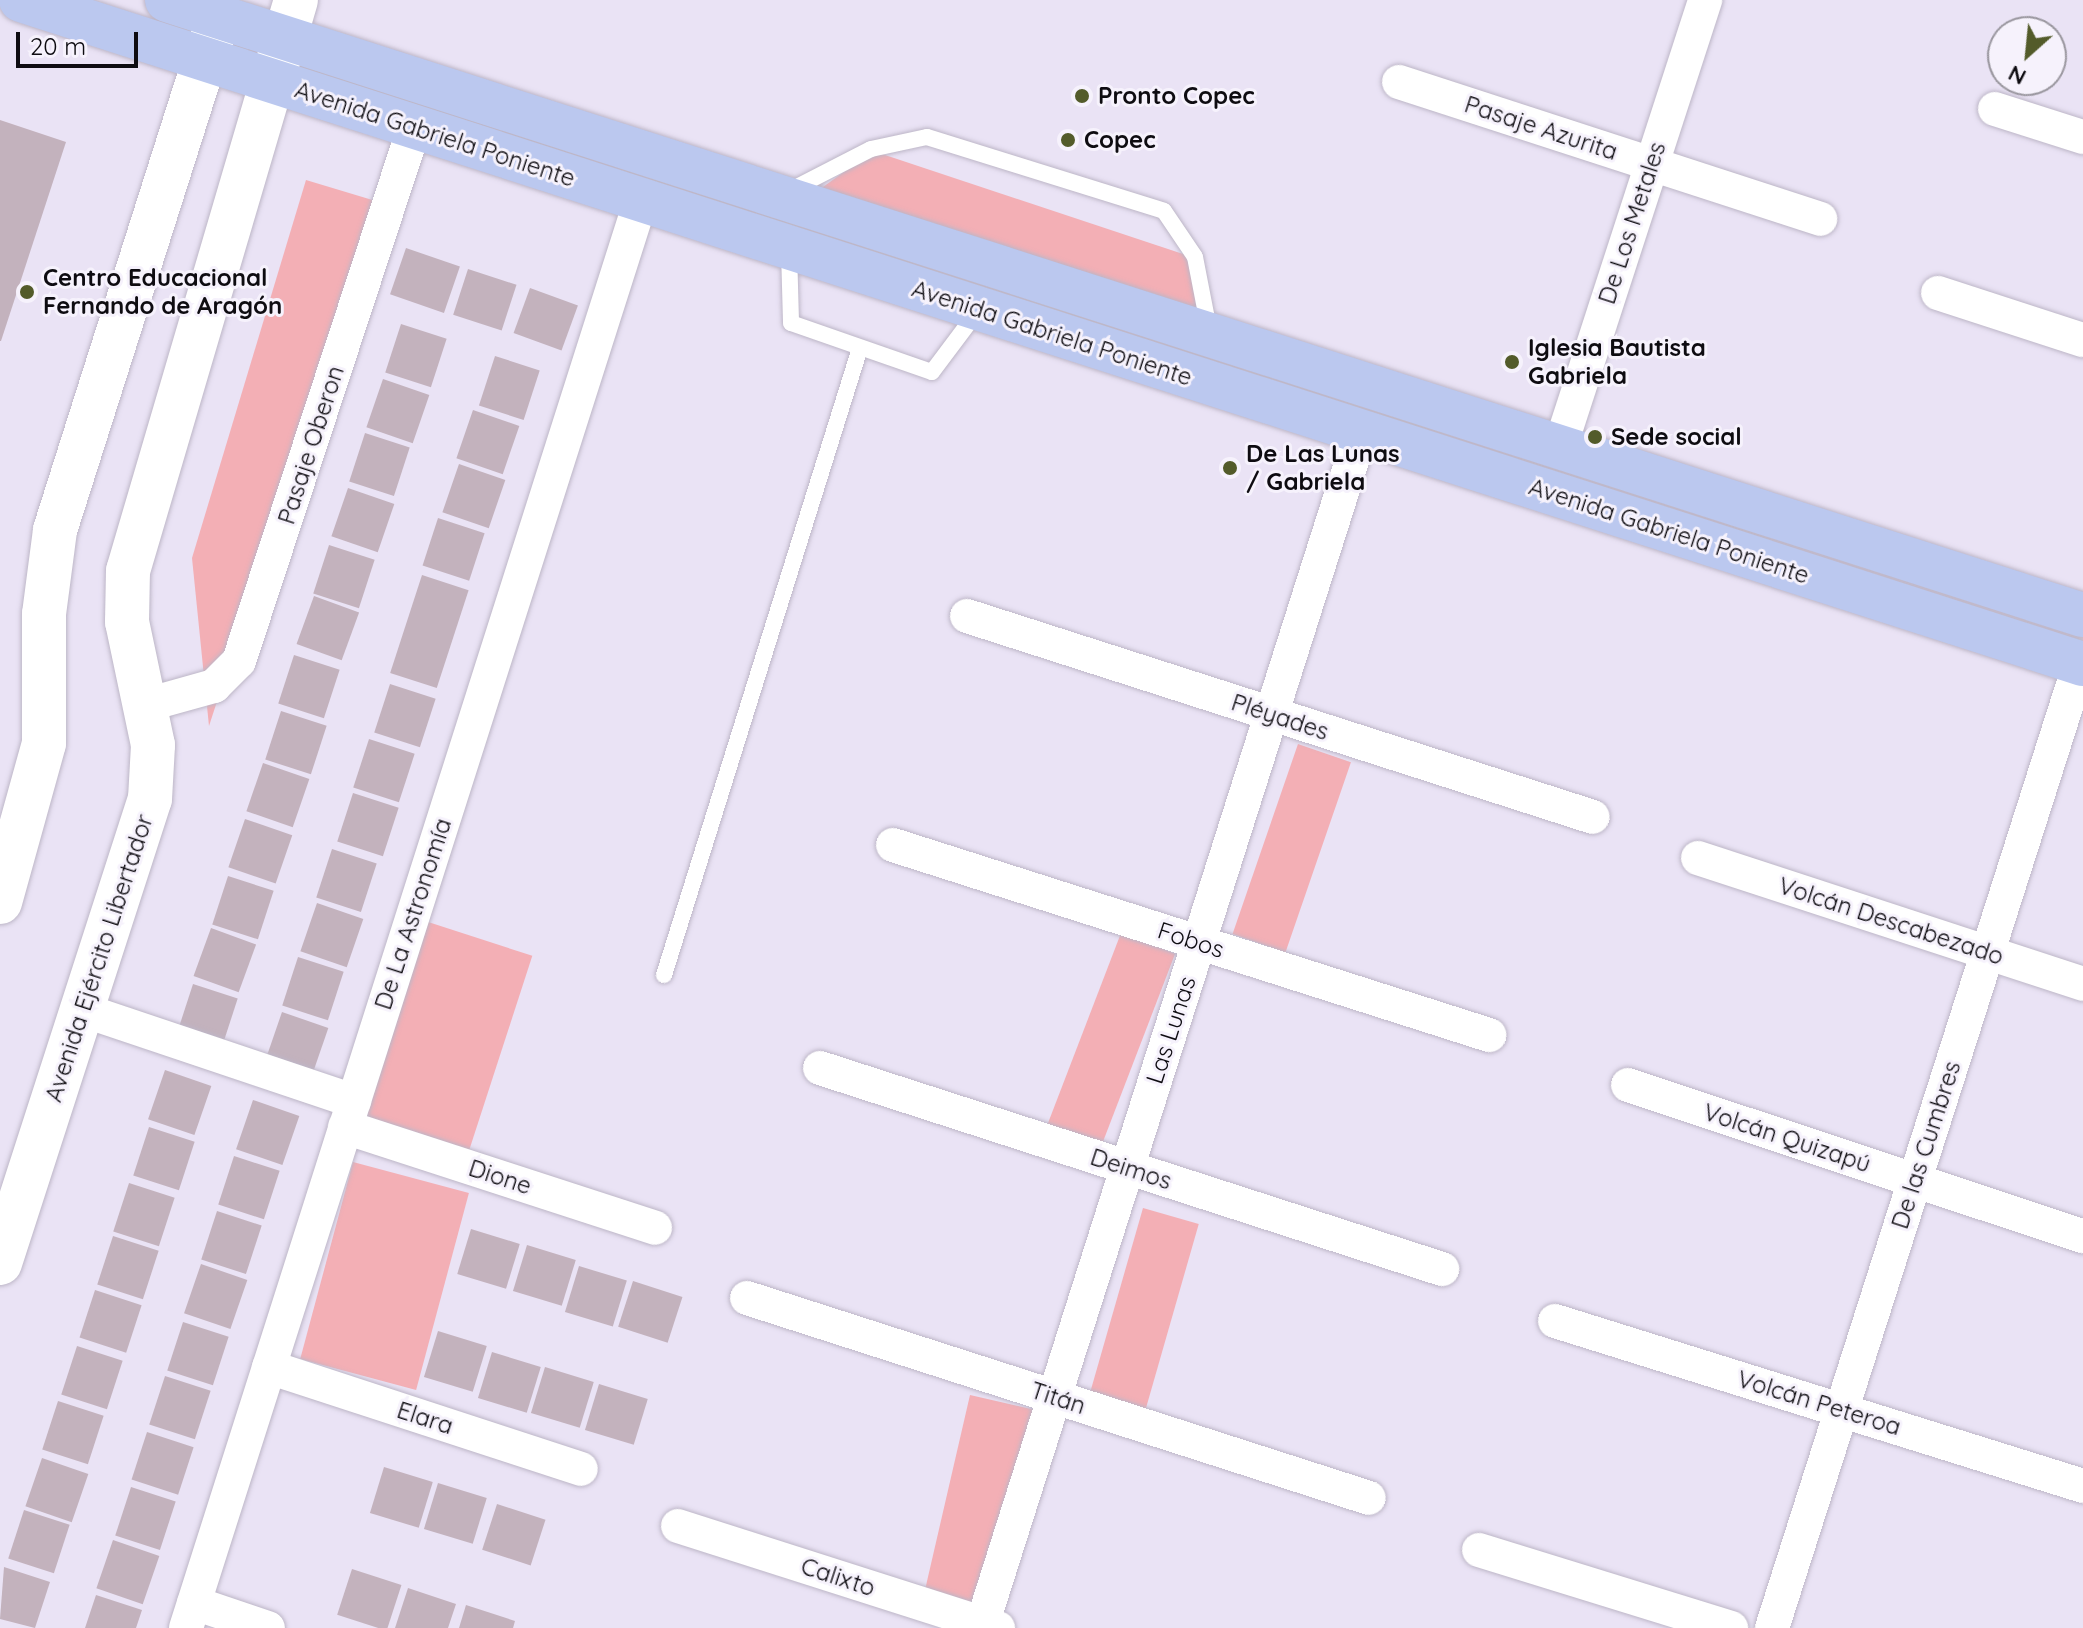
<!DOCTYPE html>
<html>
<head>
<meta charset="utf-8">
<style>
  body { margin:0 }
  #map { position:relative; width:2083px; height:1628px; overflow:hidden; background:#eae3f5; font-family:Quicksand,sans-serif }
  div>[style] { position:absolute }
  .green>* { inset:0; background:#f3afb5; transform-origin:0 0 }
  .building>* { inset:0; background:#c3b2bd; transform-origin:0 0 }
  .roads { filter:drop-shadow(0 0 2px #bdb6c7) drop-shadow(0 0 2px #bdb6c7) }
  .service>* { height:16px; margin:-8px; padding:0 8px; transform-origin:8px; border-radius:8px; background:#fff }
  .minor>* { height:34px; margin:-17px; padding:0 17px; transform-origin:17px; border-radius:17px; background:#fff }
  .secondary>* { height:44px; margin:-22px; padding:0 22px; transform-origin:22px; border-radius:22px; background:#fff }
  .primary>* { height:44px; margin:-22px; padding:0 22px; transform-origin:22px; border-radius:22px; background:#bbc8ef }
  .dots>* { width:22px; height:22px; translate:-50% -50%; box-sizing:border-box; border:4px solid #f6f2fc; border-radius:50% }
  span { translate:-50% -50%; white-space:nowrap; text-align:center; line-height:1.15; -webkit-text-stroke:6px #f6f2fc; paint-order:stroke }
  .poi-label { font-size:24px; color:#0e0c11; font-weight:700 }
  .left { translate:0 -50%; text-align:left }
  .street-label { font-size:24px; color:#0e0c11 }
  .north { position:absolute; left:1987px; top:16px; width:80px; height:80px; box-sizing:border-box; background:#f6f2fc; border:2px solid #99969e; border-radius:50%; rotate:207deg; font-size:22px; font-weight:700; line-height:32px; text-align:center; color:#0e0c11 }
  .north::after { content:''; display:block; margin:auto; width:28px; height:36px; background:#535b2a; clip-path:polygon(50% 0,100% 100%,50% 72%,0 100%) }
  .scale { position:absolute; left:16px; top:32px; width:122px; height:36px; box-sizing:border-box; border:4px solid #0e0c11; border-top:0; padding-left:10px; font-size:24px; line-height:28px; white-space:nowrap; color:#0e0c11; -webkit-text-stroke:6px #f6f2fc; paint-order:stroke }
</style>
</head>
<body>
<div id="map">
  <div class="green">
    <div style="clip-path:polygon(873px 151px,1189px 256px,1201px 340px,791px 210px)"></div>
    <div style="clip-path:polygon(306px 180px,379px 202px,209px 726px,192px 558px)"></div>
    <div style="left:1298px;top:744px;width:56px;height:201px;rotate:19deg"></div>
    <div style="left:422px;top:920px;width:116px;height:206px;rotate:18deg"></div>
    <div style="left:1121px;top:933px;width:58px;height:206px;rotate:21deg"></div>
    <div style="left:353px;top:1162px;width:120px;height:204px;rotate:15deg"></div>
    <div style="left:1143px;top:1208px;width:58px;height:196px;rotate:16deg"></div>
    <div style="left:970px;top:1395px;width:75px;height:206px;rotate:13deg"></div>
  </div>
  <div class="building">
    <div style="clip-path:polygon(0 120px,66px 142px,1px 341px,0 341px)"></div>
    <div style="left:406px;top:248px;width:57px;height:49px;rotate:19deg"></div>
    <div style="left:468px;top:269px;width:51px;height:48px;rotate:18deg"></div>
    <div style="left:530px;top:288px;width:51px;height:48px;rotate:20deg"></div>
    <div style="left:401px;top:324px;width:48px;height:51px;rotate:18deg"></div>
    <div style="left:495px;top:356px;width:47px;height:52px;rotate:18deg"></div>
    <div style="left:383px;top:379px;width:49px;height:51px;rotate:19deg"></div>
    <div style="left:473px;top:410px;width:49px;height:51px;rotate:19deg"></div>
    <div style="left:365px;top:433px;width:47px;height:51px;rotate:18deg"></div>
    <div style="left:459px;top:464px;width:49px;height:51px;rotate:19deg"></div>
    <div style="left:348px;top:488px;width:49px;height:51px;rotate:19deg"></div>
    <div style="left:438px;top:518px;width:49px;height:50px;rotate:18deg"></div>
    <div style="left:329px;top:545px;width:48px;height:51px;rotate:18deg"></div>
    <div style="left:422px;top:575px;width:49px;height:103px;rotate:18deg"></div>
    <div style="left:314px;top:596px;width:48px;height:51px;rotate:20deg"></div>
    <div style="left:294px;top:655px;width:48px;height:51px;rotate:18deg"></div>
    <div style="left:390px;top:684px;width:48px;height:51px;rotate:18deg"></div>
    <div style="left:281px;top:711px;width:48px;height:51px;rotate:18deg"></div>
    <div style="left:369px;top:739px;width:48px;height:51px;rotate:18deg"></div>
    <div style="left:263px;top:763px;width:49px;height:51px;rotate:19deg"></div>
    <div style="left:353px;top:793px;width:48px;height:51px;rotate:18deg"></div>
    <div style="left:245px;top:819px;width:50px;height:51px;rotate:19deg"></div>
    <div style="left:332px;top:849px;width:47px;height:51px;rotate:18deg"></div>
    <div style="left:228px;top:876px;width:48px;height:51px;rotate:18deg"></div>
    <div style="left:317px;top:903px;width:49px;height:51px;rotate:19deg"></div>
    <div style="left:211px;top:928px;width:48px;height:51px;rotate:20deg"></div>
    <div style="left:298px;top:957px;width:48px;height:51px;rotate:18deg"></div>
    <div style="left:193px;top:984px;width:47px;height:51px;rotate:18deg"></div>
    <div style="left:282px;top:1012px;width:49px;height:50px;rotate:19deg"></div>
    <div style="left:165px;top:1070px;width:49px;height:52px;rotate:19deg"></div>
    <div style="left:253px;top:1100px;width:49px;height:52px;rotate:19deg"></div>
    <div style="left:149px;top:1127px;width:48px;height:51px;rotate:18deg"></div>
    <div style="left:234px;top:1156px;width:48px;height:51px;rotate:18deg"></div>
    <div style="left:129px;top:1183px;width:48px;height:51px;rotate:18deg"></div>
    <div style="left:217px;top:1211px;width:47px;height:51px;rotate:18deg"></div>
    <div style="left:471px;top:1229px;width:51px;height:47px;rotate:17deg"></div>
    <div style="left:113px;top:1236px;width:48px;height:51px;rotate:18deg"></div>
    <div style="left:527px;top:1245px;width:51px;height:48px;rotate:17deg"></div>
    <div style="left:201px;top:1264px;width:49px;height:52px;rotate:19deg"></div>
    <div style="left:579px;top:1266px;width:50px;height:48px;rotate:17deg"></div>
    <div style="left:633px;top:1281px;width:52px;height:48px;rotate:18deg"></div>
    <div style="left:95px;top:1290px;width:49px;height:50px;rotate:18deg"></div>
    <div style="left:183px;top:1322px;width:48px;height:51px;rotate:18deg"></div>
    <div style="left:438px;top:1331px;width:51px;height:48px;rotate:17deg"></div>
    <div style="left:77px;top:1346px;width:48px;height:51px;rotate:18deg"></div>
    <div style="left:492px;top:1352px;width:51px;height:48px;rotate:17deg"></div>
    <div style="left:545px;top:1367px;width:51px;height:48px;rotate:17deg"></div>
    <div style="left:165px;top:1376px;width:48px;height:51px;rotate:18deg"></div>
    <div style="left:599px;top:1384px;width:51px;height:48px;rotate:17deg"></div>
    <div style="left:58px;top:1401px;width:48px;height:51px;rotate:18deg"></div>
    <div style="left:147px;top:1432px;width:49px;height:50px;rotate:18deg"></div>
    <div style="left:42px;top:1458px;width:49px;height:51px;rotate:19deg"></div>
    <div style="left:384px;top:1467px;width:51px;height:48px;rotate:17deg"></div>
    <div style="left:438px;top:1483px;width:51px;height:48px;rotate:17deg"></div>
    <div style="left:131px;top:1487px;width:47px;height:51px;rotate:18deg"></div>
    <div style="left:497px;top:1504px;width:51px;height:48px;rotate:18deg"></div>
    <div style="left:24px;top:1510px;width:48px;height:51px;rotate:18deg"></div>
    <div style="left:113px;top:1540px;width:49px;height:51px;rotate:19deg"></div>
    <div style="clip-path:polygon(4px 1567px,50px 1582px,35px 1628px,0 1619px)"></div>
    <div style="left:352px;top:1569px;width:52px;height:48px;rotate:18deg"></div>
    <div style="clip-path:polygon(408px 1588px,456px 1604px,448px 1628px,395px 1628px)"></div>
    <div style="clip-path:polygon(96px 1595px,142px 1610px,136px 1628px,85px 1628px)"></div>
    <div style="clip-path:polygon(466px 1605px,515px 1621px,513px 1628px,459px 1628px)"></div>
  </div>
  <div class="roads">
    <div class="service">
      <div style="left:787px;top:192px;width:94px;rotate:-27.1deg"></div>
      <div style="left:871px;top:149px;width:57px;rotate:-12.1deg"></div>
      <div style="left:927px;top:137px;width:248px;rotate:17.3deg"></div>
      <div style="left:1164px;top:211px;width:55px;rotate:56deg"></div>
      <div style="left:1195px;top:257px;width:73px;rotate:79deg"></div>
      <div style="left:789px;top:250px;width:73px;rotate:88.4deg"></div>
      <div style="left:791px;top:323px;width:149px;rotate:19.2deg"></div>
      <div style="left:932px;top:372px;width:75px;rotate:-53.1deg"></div>
      <div style="left:664px;top:975px;width:657px;rotate:-72.64deg"></div>
    </div>
    <div class="minor">
      <div style="left:1399px;top:82px;width:443px;rotate:18deg"></div>
      <div style="left:1995px;top:109px;width:92px;rotate:17.7deg"></div>
      <div style="left:1938px;top:293px;width:152px;rotate:18deg"></div>
      <div style="left:1560px;top:447px;width:470px;rotate:-72deg"></div>
      <div style="left:967px;top:616px;width:657px;rotate:17.8deg"></div>
      <div style="left:146px;top:705px;width:71px;rotate:-15.6deg"></div>
      <div style="left:214px;top:686px;width:35px;rotate:-45deg"></div>
      <div style="left:239px;top:661px;width:561px;rotate:-71.82deg"></div>
      <div style="left:893px;top:845px;width:626px;rotate:17.68deg"></div>
      <div style="left:1698px;top:858px;width:405px;rotate:18.1deg"></div>
      <div style="left:83px;top:1010px;width:286px;rotate:18.6deg"></div>
      <div style="left:820px;top:1068px;width:654px;rotate:17.91deg"></div>
      <div style="left:1628px;top:1085px;width:479px;rotate:18.4deg"></div>
      <div style="left:345px;top:1127px;width:326px;rotate:18deg"></div>
      <div style="left:747px;top:1298px;width:653px;rotate:17.82deg"></div>
      <div style="left:1555px;top:1321px;width:553px;rotate:17.35deg"></div>
      <div style="left:269px;top:1367px;width:328px;rotate:18.1deg"></div>
      <div style="left:678px;top:1526px;width:336px;rotate:17.7deg"></div>
      <div style="left:1479px;top:1550px;width:264px;rotate:17.2deg"></div>
      <div style="left:194px;top:1603px;width:78px;rotate:18.7deg"></div>
      <div style="left:186px;top:1628px;width:1499px;rotate:-72.33deg"></div>
      <div style="left:981px;top:1628px;width:1255px;rotate:-72.37deg"></div>
      <div style="left:1772px;top:1628px;width:1013px;rotate:-72.3deg"></div>
    </div>
    <div class="secondary">
      <div style="left:0;top:902px;width:165px;rotate:-74.5deg"></div>
      <div style="left:44px;top:743px;width:129px;rotate:-90deg"></div>
      <div style="left:44px;top:614px;width:85px;rotate:-82.5deg"></div>
      <div style="left:55px;top:530px;width:531px;rotate:-72.35deg"></div>
      <div style="left:0;top:1263px;width:488px;rotate:-72.1deg"></div>
      <div style="left:150px;top:799px;width:54px;rotate:-86.8deg"></div>
      <div style="left:153px;top:745px;width:126px;rotate:-101.9deg"></div>
      <div style="left:127px;top:622px;width:51px;rotate:-88.9deg"></div>
      <div style="left:128px;top:571px;width:595px;rotate:-73.61deg"></div>
    </div>
    <div class="primary">
      <div style="left:21px;top:0;width:2166px;rotate:17.85deg"></div>
      <div style="left:167px;top:0;width:2012px;rotate:17.8deg"></div>
    </div>
  </div>
  <div class="dots">
    <div style="left:1082px;top:96px;background:#535b2a"></div>
    <div style="left:1068px;top:140px;background:#535b2a"></div>
    <div style="left:27px;top:292px;background:#535b2a"></div>
    <div style="left:1512px;top:362px;background:#535b2a"></div>
    <div style="left:1595px;top:437px;background:#535b2a"></div>
    <div style="left:1230px;top:468px;background:#535b2a"></div>
  </div>
  <div class="poi-label">
    <span class="left" style="left:1098px;top:96px">Pronto Copec</span>
    <span class="left" style="left:1084px;top:140px">Copec</span>
    <span class="left" style="left:43px;top:292px">Centro Educacional<br>Fernando de Aragón</span>
    <span class="left" style="left:1528px;top:362px">Iglesia Bautista<br>Gabriela</span>
    <span class="left" style="left:1611px;top:437px">Sede social</span>
    <span class="left" style="left:1246px;top:468px">De Las Lunas<br>/ Gabriela</span>
  </div>
  <div class="street-label">
    <span style="left:1541px;top:128px;rotate:18deg">Pasaje Azurita</span>
    <span style="left:435px;top:134px;rotate:18deg">Avenida Gabriela Poniente</span>
    <span style="left:1632px;top:223px;rotate:-72deg">De Los Metales</span>
    <span style="left:1052px;top:333px;rotate:18deg">Avenida Gabriela Poniente</span>
    <span style="left:311px;top:445px;rotate:-72deg">Pasaje Oberon</span>
    <span style="left:1669px;top:531px;rotate:18deg">Avenida Gabriela Poniente</span>
    <span style="left:1280px;top:717px;rotate:18deg">Pléyades</span>
    <span style="left:413px;top:914px;rotate:-72deg">De La Astronomía</span>
    <span style="left:1891px;top:921px;rotate:18deg">Volcán Descabezado</span>
    <span style="left:1191px;top:940px;rotate:18deg">Fobos</span>
    <span style="left:99px;top:958px;rotate:-72deg">Avenida Ejército Libertador</span>
    <span style="left:1171px;top:1030px;rotate:-72deg">Las Lunas</span>
    <span style="left:1787px;top:1138px;rotate:18deg">Volcán Quizapú</span>
    <span style="left:1926px;top:1145px;rotate:-72deg">De las Cumbres</span>
    <span style="left:1131px;top:1169px;rotate:18deg">Deimos</span>
    <span style="left:500px;top:1177px;rotate:18deg">Dione</span>
    <span style="left:1058px;top:1398px;rotate:18deg">Titán</span>
    <span style="left:1819px;top:1403px;rotate:17deg">Volcán Peteroa</span>
    <span style="left:425px;top:1418px;rotate:18deg">Elara</span>
    <span style="left:838px;top:1577px;rotate:18deg">Calixto</span>
  </div>
  <div class="north">N</div>
  <div class="scale">20 m</div>
</div>
</body>
</html>
